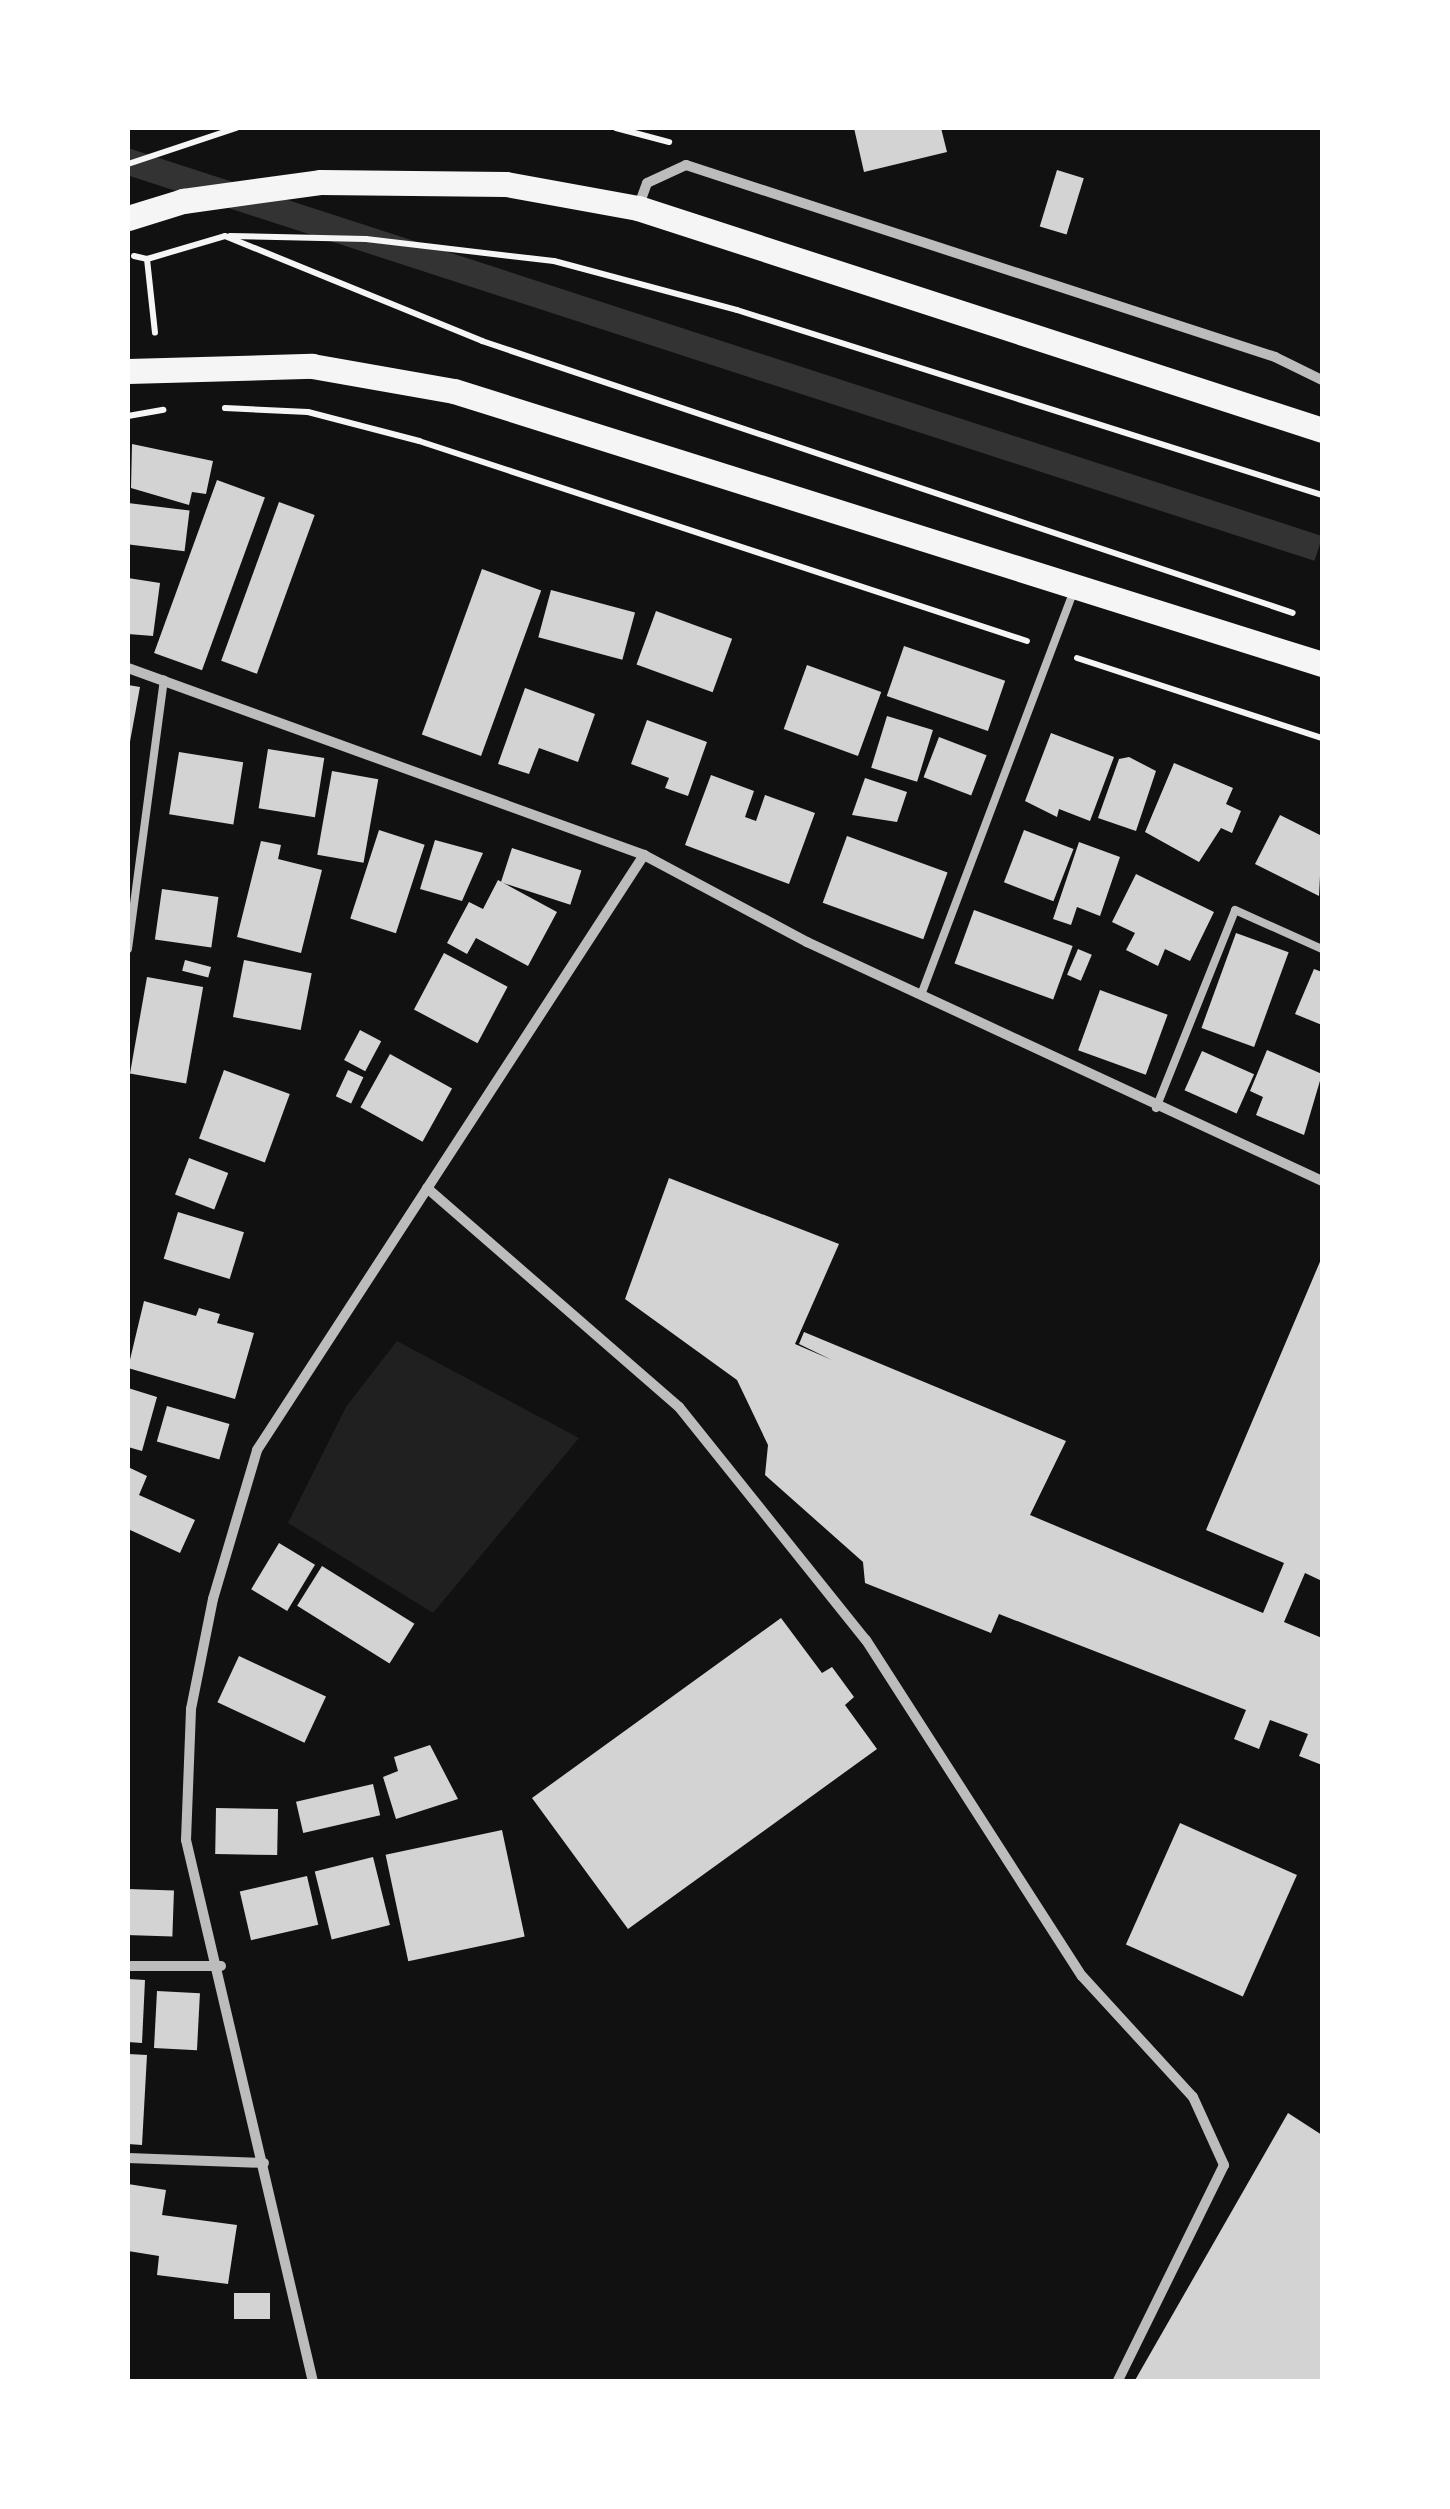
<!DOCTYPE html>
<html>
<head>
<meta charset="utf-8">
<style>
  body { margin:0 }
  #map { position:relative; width:1450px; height:2509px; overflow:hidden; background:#111; font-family:Lato,sans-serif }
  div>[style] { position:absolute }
  .green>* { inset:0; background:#202020 }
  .water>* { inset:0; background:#333; transform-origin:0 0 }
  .building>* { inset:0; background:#d3d3d3; transform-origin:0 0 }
  .path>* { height:6px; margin:-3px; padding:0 3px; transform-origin:3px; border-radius:3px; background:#f5f5f5 }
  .service>* { height:8px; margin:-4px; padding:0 4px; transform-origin:4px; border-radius:4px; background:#bcbcbc }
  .minor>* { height:10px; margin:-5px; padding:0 5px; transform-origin:5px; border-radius:5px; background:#bcbcbc }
  .primary>* { height:25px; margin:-12.5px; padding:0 12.5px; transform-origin:12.5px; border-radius:12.5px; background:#f5f5f5 }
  span { translate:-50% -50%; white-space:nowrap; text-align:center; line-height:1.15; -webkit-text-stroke:8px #fff; paint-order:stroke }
  .frame { position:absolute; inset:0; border:130px solid #fff; pointer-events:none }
</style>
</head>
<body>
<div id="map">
  <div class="green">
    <div style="clip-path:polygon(397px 1341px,579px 1438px,433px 1613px,288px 1523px,346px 1407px)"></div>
  </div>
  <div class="water">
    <div style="left:128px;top:148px;width:1256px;height:26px;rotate:18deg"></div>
  </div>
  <div class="building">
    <div style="clip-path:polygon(854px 128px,941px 128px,947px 152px,864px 172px)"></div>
    <div style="left:1057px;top:170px;width:28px;height:59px;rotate:17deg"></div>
    <div style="clip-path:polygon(132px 444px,213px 461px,206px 494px,192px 492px,189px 505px,131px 488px)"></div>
    <div style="left:217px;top:480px;width:51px;height:184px;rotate:20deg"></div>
    <div style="left:279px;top:502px;width:38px;height:169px;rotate:20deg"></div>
    <div style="left:128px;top:503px;width:62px;height:41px;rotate:7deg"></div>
    <div style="left:482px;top:569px;width:63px;height:176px;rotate:20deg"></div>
    <div style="clip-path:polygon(128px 578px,160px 583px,153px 636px,128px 634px)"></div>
    <div style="left:551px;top:590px;width:87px;height:49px;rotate:15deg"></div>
    <div style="left:656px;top:611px;width:81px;height:57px;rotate:20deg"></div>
    <div style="left:904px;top:646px;width:107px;height:53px;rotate:19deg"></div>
    <div style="left:807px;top:665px;width:79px;height:68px;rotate:20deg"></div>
    <div style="clip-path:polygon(128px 685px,140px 687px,129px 747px,128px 747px)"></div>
    <div style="clip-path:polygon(525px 688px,595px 714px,578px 762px,539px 748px,529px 774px,498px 764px)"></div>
    <div style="left:887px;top:716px;width:48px;height:54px;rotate:17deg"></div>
    <div style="clip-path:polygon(647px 720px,707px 742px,688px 796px,665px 788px,669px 778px,631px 764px)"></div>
    <div style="clip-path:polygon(1051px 733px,1114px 757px,1090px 821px,1059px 809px,1057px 817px,1025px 801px)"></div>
    <div style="left:939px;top:737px;width:51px;height:43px;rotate:21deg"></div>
    <div style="left:268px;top:749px;width:57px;height:60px;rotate:9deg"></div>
    <div style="left:179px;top:752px;width:65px;height:63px;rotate:9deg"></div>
    <div style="clip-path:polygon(1129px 757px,1156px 771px,1136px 831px,1098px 818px,1119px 759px)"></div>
    <div style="clip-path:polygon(1174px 763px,1233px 788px,1226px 804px,1241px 811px,1232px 833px,1221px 828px,1199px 862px,1145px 832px)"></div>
    <div style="left:332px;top:771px;width:47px;height:85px;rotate:10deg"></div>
    <div style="clip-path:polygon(711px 775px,754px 791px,745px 817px,756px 821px,765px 795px,815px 813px,789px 884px,685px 845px)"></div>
    <div style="clip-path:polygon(865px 778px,907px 792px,897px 822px,852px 815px)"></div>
    <div style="clip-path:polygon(1280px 815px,1322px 836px,1319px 896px,1255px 864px)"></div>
    <div style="left:379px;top:830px;width:48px;height:93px;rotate:18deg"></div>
    <div style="left:1024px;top:830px;width:53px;height:56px;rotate:21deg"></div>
    <div style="left:847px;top:836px;width:107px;height:71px;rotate:20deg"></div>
    <div style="clip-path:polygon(435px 840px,483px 853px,462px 901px,420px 889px)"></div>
    <div style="clip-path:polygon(261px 841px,281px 845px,278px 859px,322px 870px,301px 953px,237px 937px)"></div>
    <div style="clip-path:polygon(1079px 842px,1120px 857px,1100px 916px,1077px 907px,1071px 925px,1053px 919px)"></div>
    <div style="left:512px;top:848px;width:73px;height:36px;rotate:18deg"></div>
    <div style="clip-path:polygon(1136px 874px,1214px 912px,1190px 961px,1165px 949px,1158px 966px,1126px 950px,1135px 933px,1112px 922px)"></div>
    <div style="clip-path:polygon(498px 880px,557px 912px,528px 966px,476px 938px,467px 954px,447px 943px,469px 902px,483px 909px)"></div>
    <div style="left:162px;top:889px;width:57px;height:51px;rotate:8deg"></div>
    <div style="left:974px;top:910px;width:105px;height:57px;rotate:20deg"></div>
    <div style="left:1236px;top:933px;width:56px;height:101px;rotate:20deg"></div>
    <div style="left:1078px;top:949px;width:15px;height:28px;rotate:23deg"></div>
    <div style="left:444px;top:953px;width:72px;height:64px;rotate:28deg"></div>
    <div style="left:185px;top:960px;width:27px;height:11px;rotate:15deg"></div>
    <div style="left:244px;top:960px;width:69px;height:58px;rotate:11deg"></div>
    <div style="clip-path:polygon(1314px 969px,1322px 972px,1322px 1025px,1295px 1014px)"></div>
    <div style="left:147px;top:977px;width:57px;height:98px;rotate:10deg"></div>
    <div style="left:1100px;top:990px;width:72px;height:64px;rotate:20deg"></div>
    <div style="left:360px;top:1030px;width:24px;height:34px;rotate:28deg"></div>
    <div style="clip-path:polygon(1267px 1050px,1322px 1074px,1304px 1135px,1256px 1115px,1263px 1097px,1250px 1091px)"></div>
    <div style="left:1202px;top:1051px;width:57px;height:43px;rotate:24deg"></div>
    <div style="left:390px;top:1054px;width:71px;height:61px;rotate:29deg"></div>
    <div style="left:224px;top:1070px;width:70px;height:73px;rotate:20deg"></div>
    <div style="left:348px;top:1070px;width:17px;height:29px;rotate:25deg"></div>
    <div style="left:189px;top:1158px;width:42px;height:39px;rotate:21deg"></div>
    <div style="clip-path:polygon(669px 1178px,839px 1244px,795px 1344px,832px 1360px,799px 1344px,804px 1332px,1066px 1441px,1030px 1515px,1263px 1613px,1284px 1563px,1206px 1530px,1322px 1257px,1322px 1581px,1305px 1573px,1284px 1622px,1322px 1638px,1322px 1765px,1299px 1756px,1308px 1734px,1270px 1720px,1259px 1749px,1234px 1739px,1246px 1710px,999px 1614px,991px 1633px,865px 1583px,863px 1562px,765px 1475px,768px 1445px,737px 1380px,625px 1299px)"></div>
    <div style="left:178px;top:1212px;width:69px;height:49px;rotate:17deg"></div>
    <div style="clip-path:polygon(144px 1301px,196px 1316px,199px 1308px,220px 1314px,217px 1323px,254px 1333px,235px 1399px,128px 1368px)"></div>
    <div style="clip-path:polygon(128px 1388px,157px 1397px,142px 1451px,128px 1447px)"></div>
    <div style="left:167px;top:1406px;width:65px;height:37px;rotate:16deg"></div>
    <div style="clip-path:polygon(128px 1467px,147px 1476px,139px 1495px,195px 1520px,180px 1553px,128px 1529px)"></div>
    <div style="left:279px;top:1543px;width:42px;height:54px;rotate:31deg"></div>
    <div style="left:322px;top:1566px;width:109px;height:47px;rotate:32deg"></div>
    <div style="clip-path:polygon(781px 1618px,822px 1673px,832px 1667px,854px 1697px,845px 1705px,877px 1749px,628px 1929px,532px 1798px)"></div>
    <div style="left:239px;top:1656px;width:96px;height:51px;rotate:25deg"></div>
    <div style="clip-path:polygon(430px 1745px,458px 1799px,396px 1819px,383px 1777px,398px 1771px,394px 1757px)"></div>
    <div style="left:373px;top:1784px;width:32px;height:79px;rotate:77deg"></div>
    <div style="left:216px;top:1808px;width:62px;height:46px;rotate:1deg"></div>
    <div style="left:1180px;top:1823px;width:128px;height:133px;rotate:24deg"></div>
    <div style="left:502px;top:1830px;width:109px;height:119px;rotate:78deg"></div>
    <div style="left:373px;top:1857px;width:70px;height:60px;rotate:76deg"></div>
    <div style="left:307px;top:1876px;width:50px;height:69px;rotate:77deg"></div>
    <div style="left:128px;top:1889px;width:46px;height:46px;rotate:2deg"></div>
    <div style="clip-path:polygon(128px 1979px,145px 1980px,142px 2043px,128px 2042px)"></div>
    <div style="left:157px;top:1991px;width:43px;height:57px;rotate:3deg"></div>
    <div style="clip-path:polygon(128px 2054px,147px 2055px,142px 2145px,128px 2144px)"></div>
    <div style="clip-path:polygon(1288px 2113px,1322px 2135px,1322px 2382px,1134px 2382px)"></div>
    <div style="clip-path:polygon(128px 2184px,166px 2190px,162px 2215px,237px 2225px,228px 2284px,157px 2275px,159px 2256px,128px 2251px)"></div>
    <div style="left:234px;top:2293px;width:36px;height:26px"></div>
  </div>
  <div class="path">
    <div style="left:616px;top:128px;width:55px;rotate:14.8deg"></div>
    <div style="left:128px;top:164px;width:114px;rotate:-18.4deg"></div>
    <div style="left:230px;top:236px;width:136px;rotate:1.3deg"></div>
    <div style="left:366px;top:239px;width:189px;rotate:6.7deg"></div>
    <div style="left:554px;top:261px;width:189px;rotate:15deg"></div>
    <div style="left:737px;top:310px;width:614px;rotate:17.55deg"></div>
    <div style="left:134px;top:256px;width:13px;rotate:13deg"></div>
    <div style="left:147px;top:259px;width:81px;rotate:-16.4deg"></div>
    <div style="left:225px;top:236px;width:278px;rotate:22.2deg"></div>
    <div style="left:482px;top:341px;width:855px;rotate:18.54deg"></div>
    <div style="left:147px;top:259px;width:74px;rotate:83.8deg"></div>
    <div style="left:225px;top:408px;width:83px;rotate:2.8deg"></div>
    <div style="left:308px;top:412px;width:115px;rotate:14.6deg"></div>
    <div style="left:419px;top:441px;width:640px;rotate:18.21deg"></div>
    <div style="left:128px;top:416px;width:36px;rotate:-10deg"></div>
    <div style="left:1077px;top:658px;width:258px;rotate:18.1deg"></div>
  </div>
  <div class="service">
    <div style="left:128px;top:949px;width:272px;rotate:-82.4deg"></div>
    <div style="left:921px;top:995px;width:431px;rotate:-69.3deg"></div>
    <div style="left:1156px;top:1108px;width:213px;rotate:-68.2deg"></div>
    <div style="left:1235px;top:910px;width:95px;rotate:24.1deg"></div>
  </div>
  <div class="minor">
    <div style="left:639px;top:205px;width:23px;rotate:-70deg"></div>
    <div style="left:647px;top:183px;width:43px;rotate:-24.8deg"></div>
    <div style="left:686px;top:165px;width:620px;rotate:18.05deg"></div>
    <div style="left:1275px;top:357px;width:52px;rotate:26.1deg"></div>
    <div style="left:128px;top:668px;width:549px;rotate:19.92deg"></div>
    <div style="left:644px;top:855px;width:185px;rotate:28.1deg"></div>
    <div style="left:807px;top:942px;width:568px;rotate:24.89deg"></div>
    <div style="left:427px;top:1188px;width:334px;rotate:41deg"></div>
    <div style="left:679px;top:1407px;width:299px;rotate:51.3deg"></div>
    <div style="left:866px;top:1640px;width:399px;rotate:57.3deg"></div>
    <div style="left:1082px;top:1976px;width:164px;rotate:47.5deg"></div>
    <div style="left:1193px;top:2097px;width:75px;rotate:65.5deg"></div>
    <div style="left:1224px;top:2165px;width:242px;rotate:116.2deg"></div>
    <div style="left:128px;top:1966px;width:93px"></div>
    <div style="left:128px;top:2158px;width:136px;rotate:2.1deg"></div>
    <div style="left:313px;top:2382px;width:557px;rotate:-103.19deg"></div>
    <div style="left:186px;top:1840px;width:131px;rotate:-87.8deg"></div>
    <div style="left:191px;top:1709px;width:112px;rotate:-78.7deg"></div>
    <div style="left:213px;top:1599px;width:155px;rotate:-73.5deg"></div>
    <div style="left:257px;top:1450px;width:710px;rotate:-56.96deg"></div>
  </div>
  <div class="primary">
    <div style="left:128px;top:218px;width:58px;rotate:-17.2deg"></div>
    <div style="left:183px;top:201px;width:138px;rotate:-7.9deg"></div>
    <div style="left:320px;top:182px;width:186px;rotate:0.6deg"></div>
    <div style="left:506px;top:184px;width:134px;rotate:10.3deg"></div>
    <div style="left:638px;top:208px;width:719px;rotate:17.98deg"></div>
    <div style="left:128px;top:371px;width:184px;rotate:-1.6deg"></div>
    <div style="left:312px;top:366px;width:144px;rotate:10deg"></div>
    <div style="left:454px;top:391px;width:910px;rotate:17.46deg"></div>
  </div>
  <div class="frame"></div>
</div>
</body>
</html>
